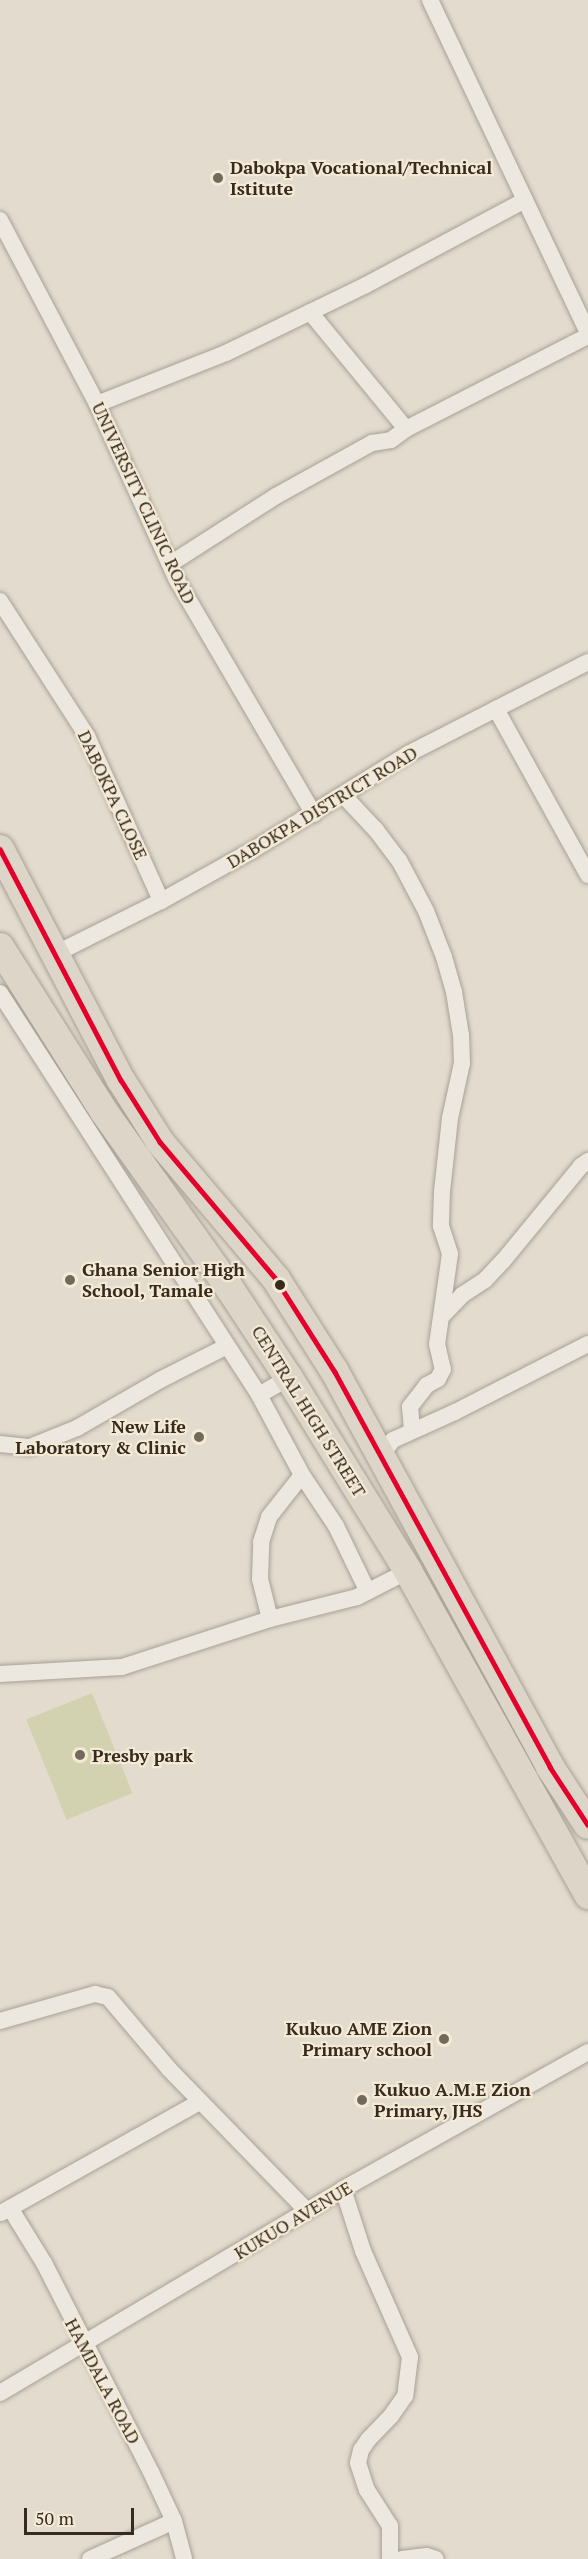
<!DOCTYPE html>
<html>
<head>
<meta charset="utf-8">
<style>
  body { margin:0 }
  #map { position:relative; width:588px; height:2559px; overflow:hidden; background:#e3dcce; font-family:"PT Serif",serif }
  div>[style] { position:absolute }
  .green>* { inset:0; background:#d2d2b1; transform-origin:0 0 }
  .roads { filter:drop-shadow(0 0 2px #a8a197) drop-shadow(0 0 2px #a8a197) }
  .minor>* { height:16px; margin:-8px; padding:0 8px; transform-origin:8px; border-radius:8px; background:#ece7df }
  .trunk>* { height:28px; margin:-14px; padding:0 14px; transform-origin:14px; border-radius:14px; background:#dcd5c8 }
  .bus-1>* { height:4.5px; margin:-2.25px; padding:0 2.25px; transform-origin:2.25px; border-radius:2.25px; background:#e4002b }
  .dots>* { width:16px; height:16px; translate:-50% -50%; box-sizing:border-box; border:3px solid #f4ead5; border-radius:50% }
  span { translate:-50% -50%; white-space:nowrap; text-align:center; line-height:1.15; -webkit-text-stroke:4.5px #f4ead5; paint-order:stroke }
  .poi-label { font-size:18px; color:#372a1f; font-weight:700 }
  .left { translate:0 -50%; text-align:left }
  .right { translate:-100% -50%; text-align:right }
  .street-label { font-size:18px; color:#372a1f }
  .scale { position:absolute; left:24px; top:2508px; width:110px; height:27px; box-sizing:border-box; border:3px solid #372a1f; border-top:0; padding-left:8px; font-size:18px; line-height:21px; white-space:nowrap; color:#372a1f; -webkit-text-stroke:4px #f4ead5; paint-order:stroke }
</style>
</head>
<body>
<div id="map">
  <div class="green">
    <div style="left:92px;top:1693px;width:108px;height:71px;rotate:68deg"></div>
  </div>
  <div class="roads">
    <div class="minor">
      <div style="left:430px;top:0;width:368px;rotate:64.6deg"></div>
      <div style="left:0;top:220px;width:208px;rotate:62.2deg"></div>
      <div style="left:97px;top:404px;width:193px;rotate:65.6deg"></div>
      <div style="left:177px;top:580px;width:271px;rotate:59.7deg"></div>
      <div style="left:310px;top:312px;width:151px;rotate:50.6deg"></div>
      <div style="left:97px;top:404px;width:139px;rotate:-21.6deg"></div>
      <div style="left:226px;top:353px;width:156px;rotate:-25.9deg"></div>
      <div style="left:366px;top:285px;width:180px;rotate:-28.1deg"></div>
      <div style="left:170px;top:564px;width:126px;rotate:-32.7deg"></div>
      <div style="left:276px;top:496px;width:110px;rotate:-28.9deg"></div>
      <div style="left:372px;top:443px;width:19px;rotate:-9deg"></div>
      <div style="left:391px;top:440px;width:19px;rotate:-36deg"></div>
      <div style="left:406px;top:429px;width:204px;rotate:-27.1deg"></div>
      <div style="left:0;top:601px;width:161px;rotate:57.2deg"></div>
      <div style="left:87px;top:736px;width:181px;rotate:65.8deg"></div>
      <div style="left:496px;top:709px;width:190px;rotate:61deg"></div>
      <div style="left:343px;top:795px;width:48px;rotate:46.7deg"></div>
      <div style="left:376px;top:830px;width:38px;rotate:53deg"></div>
      <div style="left:399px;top:860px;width:58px;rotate:62.1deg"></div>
      <div style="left:426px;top:911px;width:49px;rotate:68.6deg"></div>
      <div style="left:444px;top:957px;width:36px;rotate:74deg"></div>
      <div style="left:454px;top:992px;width:44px;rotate:80.8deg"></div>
      <div style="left:461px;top:1035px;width:28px;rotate:88deg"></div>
      <div style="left:462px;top:1063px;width:56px;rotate:102.3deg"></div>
      <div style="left:450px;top:1118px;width:74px;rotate:96.2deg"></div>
      <div style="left:442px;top:1192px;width:34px;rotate:92deg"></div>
      <div style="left:441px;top:1226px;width:29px;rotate:72deg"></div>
      <div style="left:450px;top:1254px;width:91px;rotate:98.2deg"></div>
      <div style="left:437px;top:1344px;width:26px;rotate:77deg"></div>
      <div style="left:443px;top:1369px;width:11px;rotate:117deg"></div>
      <div style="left:438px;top:1379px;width:13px;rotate:151deg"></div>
      <div style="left:427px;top:1385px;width:28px;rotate:128deg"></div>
      <div style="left:410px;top:1407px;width:24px;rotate:85deg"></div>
      <div style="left:57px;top:953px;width:116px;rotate:-26.6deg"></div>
      <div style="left:161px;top:901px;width:103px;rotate:-29.1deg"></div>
      <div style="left:251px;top:851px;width:185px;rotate:-31.7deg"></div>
      <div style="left:408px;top:754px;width:202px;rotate:-27.1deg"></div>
      <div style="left:0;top:993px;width:478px;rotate:57.2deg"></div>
      <div style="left:259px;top:1395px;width:91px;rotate:61.7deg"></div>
      <div style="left:302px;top:1475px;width:61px;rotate:56.3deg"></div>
      <div style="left:336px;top:1526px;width:73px;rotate:64.1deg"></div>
      <div style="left:443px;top:1315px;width:28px;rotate:-46deg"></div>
      <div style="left:462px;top:1295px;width:27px;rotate:-33deg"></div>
      <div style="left:485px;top:1280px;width:26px;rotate:-47deg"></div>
      <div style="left:503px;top:1261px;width:123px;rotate:-50.6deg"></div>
      <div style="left:581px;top:1166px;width:9px;rotate:-36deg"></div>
      <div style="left:259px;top:1395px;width:34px;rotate:-30deg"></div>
      <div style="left:0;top:1444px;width:30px;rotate:6deg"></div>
      <div style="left:30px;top:1447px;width:51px;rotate:-22deg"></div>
      <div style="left:77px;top:1428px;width:96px;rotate:-30deg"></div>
      <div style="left:160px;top:1380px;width:75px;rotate:-26.9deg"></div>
      <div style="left:380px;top:1457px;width:21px;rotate:-53deg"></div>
      <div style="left:393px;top:1440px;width:68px;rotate:-24.3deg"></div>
      <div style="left:455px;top:1412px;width:149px;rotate:-27.1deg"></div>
      <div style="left:270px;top:1619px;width:41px;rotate:-104deg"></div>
      <div style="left:260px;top:1579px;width:37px;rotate:-88deg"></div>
      <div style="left:261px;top:1542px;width:26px;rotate:-72deg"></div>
      <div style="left:269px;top:1517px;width:53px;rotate:-51.8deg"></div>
      <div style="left:0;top:1674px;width:122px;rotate:-3.3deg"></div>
      <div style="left:122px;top:1667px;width:156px;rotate:-18deg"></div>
      <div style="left:270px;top:1619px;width:90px;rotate:-14.2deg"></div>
      <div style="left:357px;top:1597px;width:57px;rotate:-27deg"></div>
      <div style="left:0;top:2021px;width:99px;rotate:-15.9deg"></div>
      <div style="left:95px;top:1994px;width:13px;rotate:13deg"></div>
      <div style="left:108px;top:1997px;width:94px;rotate:49.7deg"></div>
      <div style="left:169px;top:2069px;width:198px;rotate:45.8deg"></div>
      <div style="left:343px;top:2189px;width:65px;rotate:72.1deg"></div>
      <div style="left:363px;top:2251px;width:116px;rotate:66.1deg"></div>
      <div style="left:410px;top:2357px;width:39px;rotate:97deg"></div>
      <div style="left:405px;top:2396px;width:24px;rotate:125deg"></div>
      <div style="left:391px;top:2416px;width:33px;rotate:134deg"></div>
      <div style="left:368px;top:2440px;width:12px;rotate:125deg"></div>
      <div style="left:361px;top:2450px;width:13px;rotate:103deg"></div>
      <div style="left:358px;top:2463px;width:28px;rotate:72deg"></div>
      <div style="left:367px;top:2490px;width:43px;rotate:57.4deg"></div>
      <div style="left:390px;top:2526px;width:33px;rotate:90deg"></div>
      <div style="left:10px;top:2208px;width:65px;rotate:58.3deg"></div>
      <div style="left:44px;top:2263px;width:235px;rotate:62.9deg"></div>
      <div style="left:151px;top:2472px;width:54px;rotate:64.9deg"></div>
      <div style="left:174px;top:2521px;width:39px;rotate:75deg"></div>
      <div style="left:1px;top:2213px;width:228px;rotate:-29.2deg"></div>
      <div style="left:0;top:2393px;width:399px;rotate:-30.7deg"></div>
      <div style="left:343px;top:2189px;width:281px;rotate:-29.2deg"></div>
      <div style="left:90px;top:2559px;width:92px;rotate:-24.3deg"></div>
      <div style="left:402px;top:2559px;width:25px;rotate:-7deg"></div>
      <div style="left:427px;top:2556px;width:9px;rotate:18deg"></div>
    </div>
    <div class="trunk">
      <div style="left:0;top:849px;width:261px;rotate:62.4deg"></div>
      <div style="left:121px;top:1080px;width:73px;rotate:57.8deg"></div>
      <div style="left:160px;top:1142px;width:180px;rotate:49.7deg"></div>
      <div style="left:276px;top:1279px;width:110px;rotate:57.6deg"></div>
      <div style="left:335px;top:1372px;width:450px;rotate:61.4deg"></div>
      <div style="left:550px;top:1767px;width:69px;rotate:56.8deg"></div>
      <div style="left:0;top:947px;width:196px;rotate:57.7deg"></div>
      <div style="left:105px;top:1113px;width:216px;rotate:54.6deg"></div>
      <div style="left:230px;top:1289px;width:107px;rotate:56.5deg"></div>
      <div style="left:289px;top:1378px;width:227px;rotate:58.3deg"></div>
      <div style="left:408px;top:1571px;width:371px;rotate:60.9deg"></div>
    </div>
  </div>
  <div class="bus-1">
    <div style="left:0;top:849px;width:261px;rotate:62.4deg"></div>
    <div style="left:121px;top:1080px;width:73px;rotate:57.8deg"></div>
    <div style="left:160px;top:1142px;width:180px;rotate:49.7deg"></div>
    <div style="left:276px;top:1279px;width:110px;rotate:57.6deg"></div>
    <div style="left:335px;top:1372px;width:450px;rotate:61.4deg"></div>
    <div style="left:550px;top:1767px;width:69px;rotate:56.8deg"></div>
  </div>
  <div class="dots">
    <div style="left:218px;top:178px;background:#73685c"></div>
    <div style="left:70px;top:1280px;background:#73685c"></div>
    <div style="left:280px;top:1285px;background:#372a1f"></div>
    <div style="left:199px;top:1437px;background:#73685c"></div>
    <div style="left:80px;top:1755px;background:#73685c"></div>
    <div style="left:444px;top:2039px;background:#73685c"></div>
    <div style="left:362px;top:2100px;background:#73685c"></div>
  </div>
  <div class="poi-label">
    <span class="left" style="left:230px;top:178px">Dabokpa Vocational/Technical<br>Istitute</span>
    <span class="left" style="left:82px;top:1280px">Ghana Senior High<br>School, Tamale</span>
    <span class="right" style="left:186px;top:1437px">New Life<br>Laboratory &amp; Clinic</span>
    <span class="left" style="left:92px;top:1755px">Presby park</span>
    <span class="right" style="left:432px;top:2039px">Kukuo AME Zion<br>Primary school</span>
    <span class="left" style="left:374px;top:2100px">Kukuo A.M.E Zion<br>Primary, JHS</span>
  </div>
  <div class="street-label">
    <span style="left:144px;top:503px;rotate:65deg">UNIVERSITY CLINIC ROAD</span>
    <span style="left:113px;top:795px;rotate:65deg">DABOKPA CLOSE</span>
    <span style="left:322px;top:807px;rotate:-31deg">DABOKPA DISTRICT ROAD</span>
    <span style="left:309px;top:1411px;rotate:58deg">CENTRAL HIGH STREET</span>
    <span style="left:293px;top:2220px;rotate:-31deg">KUKUO AVENUE</span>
    <span style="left:103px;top:2381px;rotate:62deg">HAMDALA ROAD</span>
  </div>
  <div class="scale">50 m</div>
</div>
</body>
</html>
